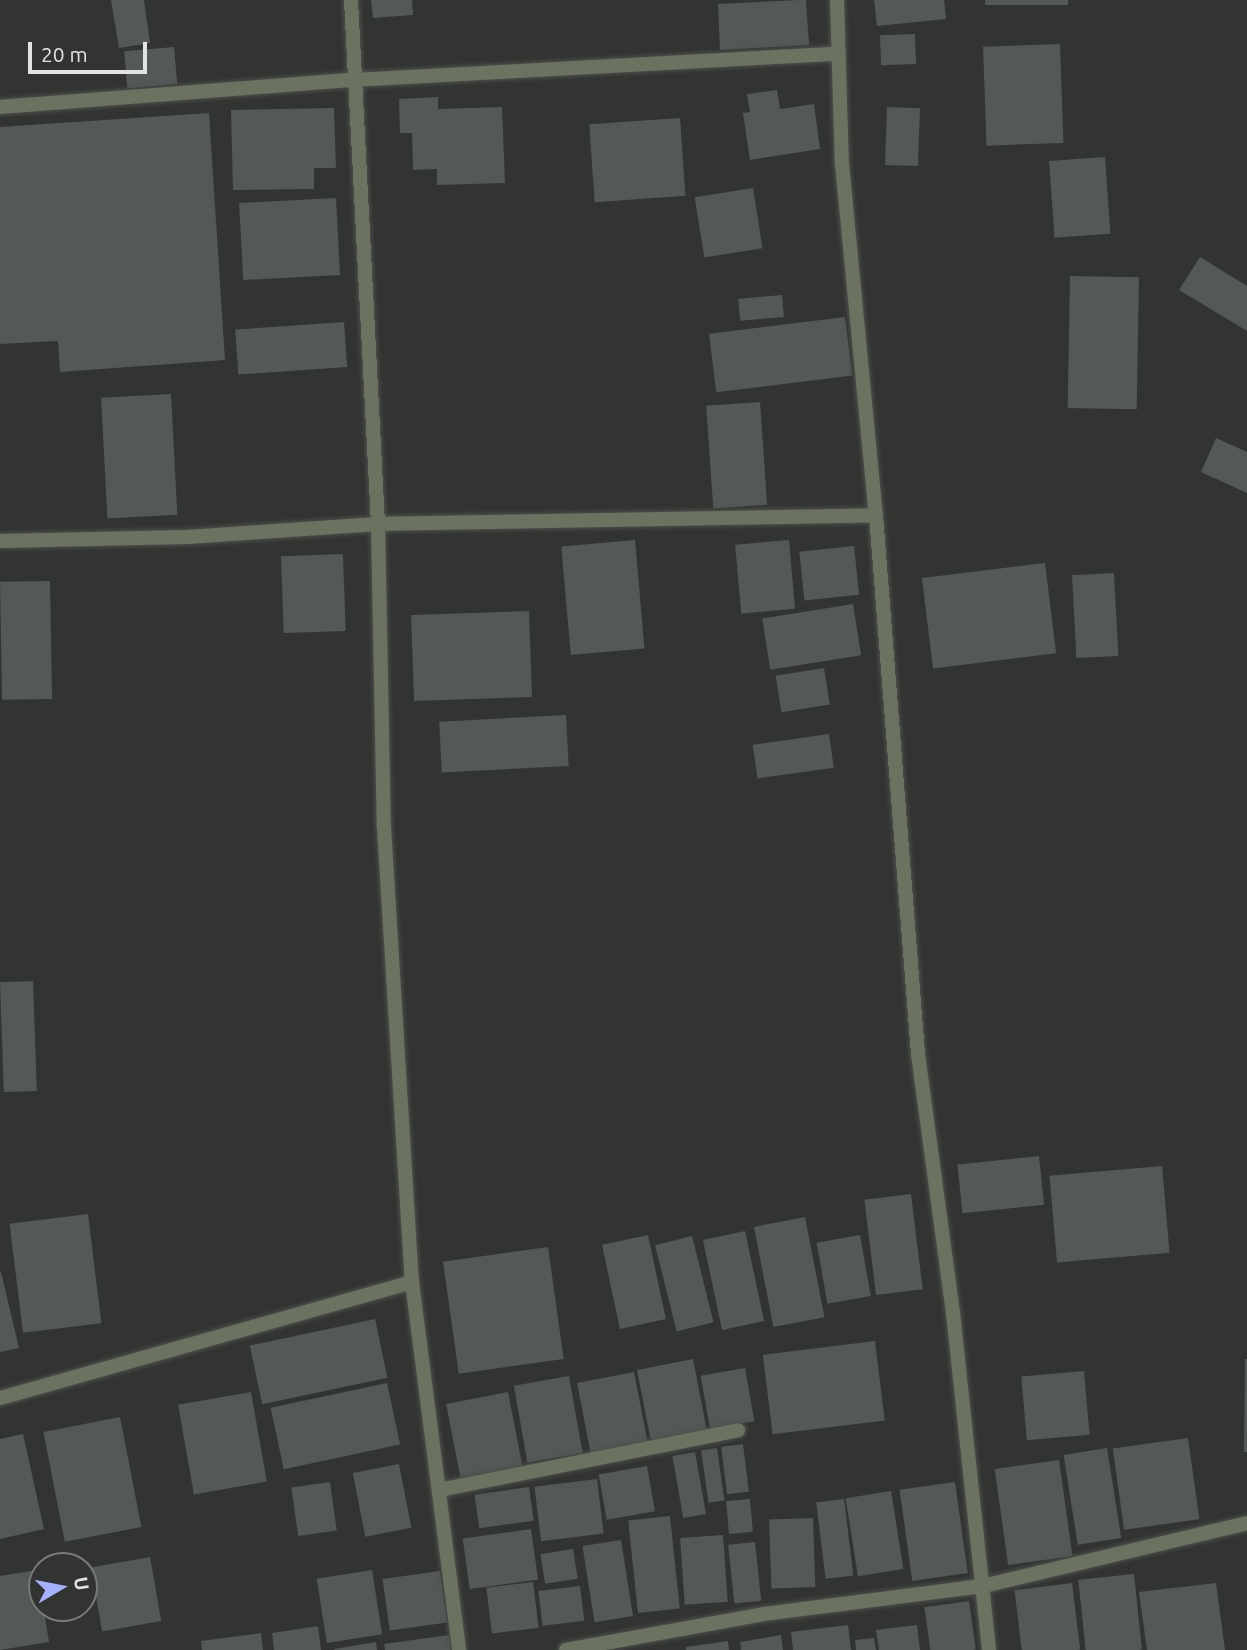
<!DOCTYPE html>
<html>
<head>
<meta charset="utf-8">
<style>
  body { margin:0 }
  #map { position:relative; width:1247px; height:1650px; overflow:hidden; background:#323432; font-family:Ubuntu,sans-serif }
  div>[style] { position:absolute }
  .building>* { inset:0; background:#545857; transform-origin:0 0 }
  .roads { filter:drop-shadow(0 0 2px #4e504e) drop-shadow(0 0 2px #4e504e) }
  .minor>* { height:14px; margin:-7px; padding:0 7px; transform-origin:7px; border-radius:7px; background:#6b7360 }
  span { translate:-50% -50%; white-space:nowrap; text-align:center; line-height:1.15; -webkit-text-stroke:6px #323432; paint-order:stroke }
  .north { position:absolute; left:28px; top:1552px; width:70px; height:70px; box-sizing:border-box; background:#323432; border:2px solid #787a78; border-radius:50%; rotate:80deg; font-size:19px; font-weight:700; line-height:28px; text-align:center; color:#e2e3e2 }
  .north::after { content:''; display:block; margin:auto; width:24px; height:32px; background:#a5b1fc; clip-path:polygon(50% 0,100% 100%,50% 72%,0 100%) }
  .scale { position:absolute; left:28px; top:42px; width:119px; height:32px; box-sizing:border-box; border:4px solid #e2e3e2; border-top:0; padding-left:9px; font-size:21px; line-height:24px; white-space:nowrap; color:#e2e3e2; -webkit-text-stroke:5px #323432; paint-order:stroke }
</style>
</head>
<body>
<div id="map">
  <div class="building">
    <div style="clip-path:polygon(111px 0,144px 0,150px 43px,119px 48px)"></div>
    <div style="clip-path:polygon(371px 0,412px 0,413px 15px,373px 18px)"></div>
    <div style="clip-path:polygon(799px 0,806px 0,809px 45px,720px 50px,718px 4px)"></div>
    <div style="clip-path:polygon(874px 0,944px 0,946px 19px,877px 26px)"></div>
    <div style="left:985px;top:0;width:83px;height:5px"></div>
    <div style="left:915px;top:34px;width:30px;height:35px;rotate:88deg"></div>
    <div style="left:1060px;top:44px;width:99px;height:77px;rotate:88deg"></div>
    <div style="left:174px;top:47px;width:37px;height:50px;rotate:85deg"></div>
    <div style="clip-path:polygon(777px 90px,780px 109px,814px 104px,820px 149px,750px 160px,743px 113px,750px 112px,747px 94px)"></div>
    <div style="clip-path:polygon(438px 97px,438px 109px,502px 107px,505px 183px,437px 185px,437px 169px,413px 170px,412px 133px,400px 133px,399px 99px)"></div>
    <div style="left:887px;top:107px;width:33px;height:58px;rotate:2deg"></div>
    <div style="clip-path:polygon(334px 108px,336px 168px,314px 168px,314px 189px,233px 190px,231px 110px)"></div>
    <div style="clip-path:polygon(209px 113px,225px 360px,60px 372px,58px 341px,0 344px,0 127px)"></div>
    <div style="left:680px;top:118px;width:78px;height:91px;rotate:86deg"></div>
    <div style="left:1105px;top:157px;width:77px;height:56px;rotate:86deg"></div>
    <div style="left:753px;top:188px;width:61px;height:59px;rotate:81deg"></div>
    <div style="left:336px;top:198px;width:77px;height:97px;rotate:87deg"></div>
    <div style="clip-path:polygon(1200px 257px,1247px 286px,1247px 331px,1179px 290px)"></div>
    <div style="left:1070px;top:276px;width:69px;height:132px;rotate:1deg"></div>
    <div style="left:782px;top:295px;width:22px;height:44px;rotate:85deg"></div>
    <div style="left:845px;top:317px;width:59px;height:137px;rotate:83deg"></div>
    <div style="left:344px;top:322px;width:45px;height:109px;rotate:86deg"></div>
    <div style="left:171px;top:394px;width:121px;height:70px;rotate:87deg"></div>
    <div style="left:760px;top:402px;width:103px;height:54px;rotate:86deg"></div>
    <div style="clip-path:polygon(1216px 438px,1247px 452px,1247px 493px,1201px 472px)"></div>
    <div style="left:635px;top:540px;width:109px;height:74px;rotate:85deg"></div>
    <div style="left:789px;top:540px;width:69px;height:54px;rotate:85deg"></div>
    <div style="left:854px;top:546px;width:49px;height:55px;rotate:84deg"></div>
    <div style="left:343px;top:554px;width:77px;height:62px;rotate:88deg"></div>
    <div style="left:1045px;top:563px;width:91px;height:124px;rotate:83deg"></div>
    <div style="left:1114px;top:573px;width:83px;height:42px;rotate:87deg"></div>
    <div style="left:50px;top:581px;width:118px;height:50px;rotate:89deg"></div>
    <div style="left:853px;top:604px;width:52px;height:92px;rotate:81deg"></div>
    <div style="left:529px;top:611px;width:86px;height:118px;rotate:88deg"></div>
    <div style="left:824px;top:668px;width:37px;height:49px;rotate:81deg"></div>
    <div style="left:566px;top:715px;width:51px;height:127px;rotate:87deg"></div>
    <div style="left:829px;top:734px;width:34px;height:77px;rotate:82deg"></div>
    <div style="left:33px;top:981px;width:110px;height:33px;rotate:88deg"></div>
    <div style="left:1039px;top:1156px;width:49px;height:82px;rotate:84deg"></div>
    <div style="left:1162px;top:1166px;width:87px;height:113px;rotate:85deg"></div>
    <div style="left:911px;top:1194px;width:96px;height:47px;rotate:83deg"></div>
    <div style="left:88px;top:1214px;width:110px;height:79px;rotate:83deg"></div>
    <div style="left:805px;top:1217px;width:102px;height:52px;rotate:79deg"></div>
    <div style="left:745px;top:1231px;width:92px;height:43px;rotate:78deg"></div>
    <div style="left:648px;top:1235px;width:86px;height:47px;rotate:78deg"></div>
    <div style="left:860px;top:1235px;width:62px;height:44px;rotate:80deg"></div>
    <div style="left:692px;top:1236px;width:89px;height:38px;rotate:76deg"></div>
    <div style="left:548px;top:1247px;width:113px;height:106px;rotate:82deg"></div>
    <div style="clip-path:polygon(1px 1272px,19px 1348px,0 1352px,0 1273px)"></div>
    <div style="left:375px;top:1319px;width:60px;height:128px;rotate:78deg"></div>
    <div style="left:875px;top:1341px;width:80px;height:113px;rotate:83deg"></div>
    <div style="left:693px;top:1359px;width:73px;height:57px;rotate:79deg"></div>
    <div style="clip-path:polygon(1245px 1359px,1247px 1359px,1247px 1452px,1244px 1452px)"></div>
    <div style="left:745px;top:1368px;width:54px;height:45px;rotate:80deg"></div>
    <div style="left:1084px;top:1371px;width:64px;height:63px;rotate:85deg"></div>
    <div style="left:634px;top:1372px;width:71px;height:58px;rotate:79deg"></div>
    <div style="left:569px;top:1376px;width:78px;height:56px;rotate:80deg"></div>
    <div style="left:387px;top:1383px;width:63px;height:119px;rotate:78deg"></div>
    <div style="left:251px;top:1392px;width:91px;height:74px;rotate:80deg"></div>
    <div style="left:508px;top:1392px;width:75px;height:63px;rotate:79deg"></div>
    <div style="left:120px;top:1417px;width:112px;height:78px;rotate:79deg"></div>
    <div style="clip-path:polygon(23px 1434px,44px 1529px,0 1539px,0 1439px)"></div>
    <div style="left:1188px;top:1438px;width:82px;height:76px;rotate:82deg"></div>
    <div style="left:743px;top:1444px;width:48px;height:22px;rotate:83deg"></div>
    <div style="left:717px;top:1448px;width:53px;height:16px;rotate:82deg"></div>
    <div style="left:1107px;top:1448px;width:91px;height:44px;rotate:81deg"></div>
    <div style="left:695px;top:1452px;width:63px;height:23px;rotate:80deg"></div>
    <div style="left:1059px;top:1460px;width:97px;height:65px;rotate:82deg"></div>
    <div style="left:399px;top:1464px;width:65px;height:47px;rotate:79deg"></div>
    <div style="left:647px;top:1466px;width:46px;height:49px;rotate:80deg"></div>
    <div style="left:597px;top:1479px;width:55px;height:63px;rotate:83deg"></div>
    <div style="left:330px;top:1482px;width:49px;height:39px;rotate:82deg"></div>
    <div style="left:955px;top:1482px;width:92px;height:56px;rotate:82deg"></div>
    <div style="left:529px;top:1487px;width:34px;height:55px;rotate:82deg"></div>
    <div style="left:891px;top:1491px;width:79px;height:46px;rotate:81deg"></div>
    <div style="left:750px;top:1499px;width:33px;height:24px;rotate:85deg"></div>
    <div style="left:844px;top:1499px;width:77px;height:28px;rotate:83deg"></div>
    <div style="left:670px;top:1516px;width:93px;height:42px;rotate:84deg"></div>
    <div style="left:813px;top:1518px;width:69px;height:44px;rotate:88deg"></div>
    <div style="left:531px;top:1529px;width:51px;height:69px;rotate:82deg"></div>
    <div style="left:723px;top:1535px;width:67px;height:43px;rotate:86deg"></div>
    <div style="left:621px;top:1540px;width:77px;height:39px;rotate:81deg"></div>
    <div style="left:755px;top:1542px;width:59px;height:27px;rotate:84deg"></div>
    <div style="left:573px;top:1549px;width:30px;height:33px;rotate:81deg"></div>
    <div style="left:150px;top:1557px;width:65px;height:60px;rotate:80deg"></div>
    <div style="clip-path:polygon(37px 1570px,49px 1642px,0 1650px,0 1576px)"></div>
    <div style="left:372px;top:1570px;width:65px;height:56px;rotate:81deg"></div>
    <div style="left:440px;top:1571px;width:52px;height:58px;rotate:82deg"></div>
    <div style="left:1134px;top:1574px;width:76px;height:56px;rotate:84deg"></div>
    <div style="left:533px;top:1582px;width:46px;height:47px;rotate:83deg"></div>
    <div style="left:1072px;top:1583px;width:67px;height:58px;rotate:83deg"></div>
    <div style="clip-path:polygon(1216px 1583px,1225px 1650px,1147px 1650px,1139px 1592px)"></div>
    <div style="left:580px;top:1586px;width:35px;height:42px;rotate:83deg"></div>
    <div style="left:969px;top:1601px;width:49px;height:45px;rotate:82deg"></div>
    <div style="clip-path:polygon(848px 1625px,851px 1650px,793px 1650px,791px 1632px)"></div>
    <div style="clip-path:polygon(917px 1625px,920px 1650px,879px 1650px,876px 1630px)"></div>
    <div style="clip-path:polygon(318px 1626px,321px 1650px,274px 1650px,272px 1633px)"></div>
    <div style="clip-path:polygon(261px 1633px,263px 1650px,202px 1650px,201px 1641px)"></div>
    <div style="clip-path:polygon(449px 1635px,451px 1650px,385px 1650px,384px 1644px)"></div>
    <div style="clip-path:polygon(781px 1635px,783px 1650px,741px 1650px,740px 1642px)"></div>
    <div style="clip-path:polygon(874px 1638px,876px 1650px,856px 1650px,855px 1640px)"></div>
    <div style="clip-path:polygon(728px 1641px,729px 1650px,686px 1650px,686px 1647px)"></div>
    <div style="clip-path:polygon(376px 1642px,377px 1650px,334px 1650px,334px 1649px)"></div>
  </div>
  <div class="roads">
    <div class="minor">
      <div style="left:351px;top:0;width:525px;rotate:87.05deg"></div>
      <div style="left:378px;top:524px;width:303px;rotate:88.9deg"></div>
      <div style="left:384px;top:827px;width:456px;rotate:86.5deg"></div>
      <div style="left:412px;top:1282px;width:371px;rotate:82.7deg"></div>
      <div style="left:837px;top:0;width:164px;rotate:88.3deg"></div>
      <div style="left:842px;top:164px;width:353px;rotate:84.5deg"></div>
      <div style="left:876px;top:515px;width:541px;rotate:85.54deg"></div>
      <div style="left:918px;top:1054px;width:261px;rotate:82.3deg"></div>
      <div style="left:953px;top:1313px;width:339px;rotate:83.9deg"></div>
      <div style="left:0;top:107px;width:354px;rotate:-4.4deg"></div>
      <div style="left:353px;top:80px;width:486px;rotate:-3.1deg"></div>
      <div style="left:0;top:541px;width:187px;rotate:-1.2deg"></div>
      <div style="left:187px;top:537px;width:191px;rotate:-3.9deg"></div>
      <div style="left:378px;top:524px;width:498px;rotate:-1deg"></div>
      <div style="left:0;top:1398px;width:428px;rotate:-15.7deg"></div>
      <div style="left:439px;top:1490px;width:305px;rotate:-11.3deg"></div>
      <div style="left:566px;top:1650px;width:201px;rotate:-10.3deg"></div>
      <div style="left:764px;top:1614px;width:221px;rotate:-7.3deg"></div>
      <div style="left:983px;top:1586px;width:271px;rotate:-13.4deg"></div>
    </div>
  </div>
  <div class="north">U</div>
  <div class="scale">20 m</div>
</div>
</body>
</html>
